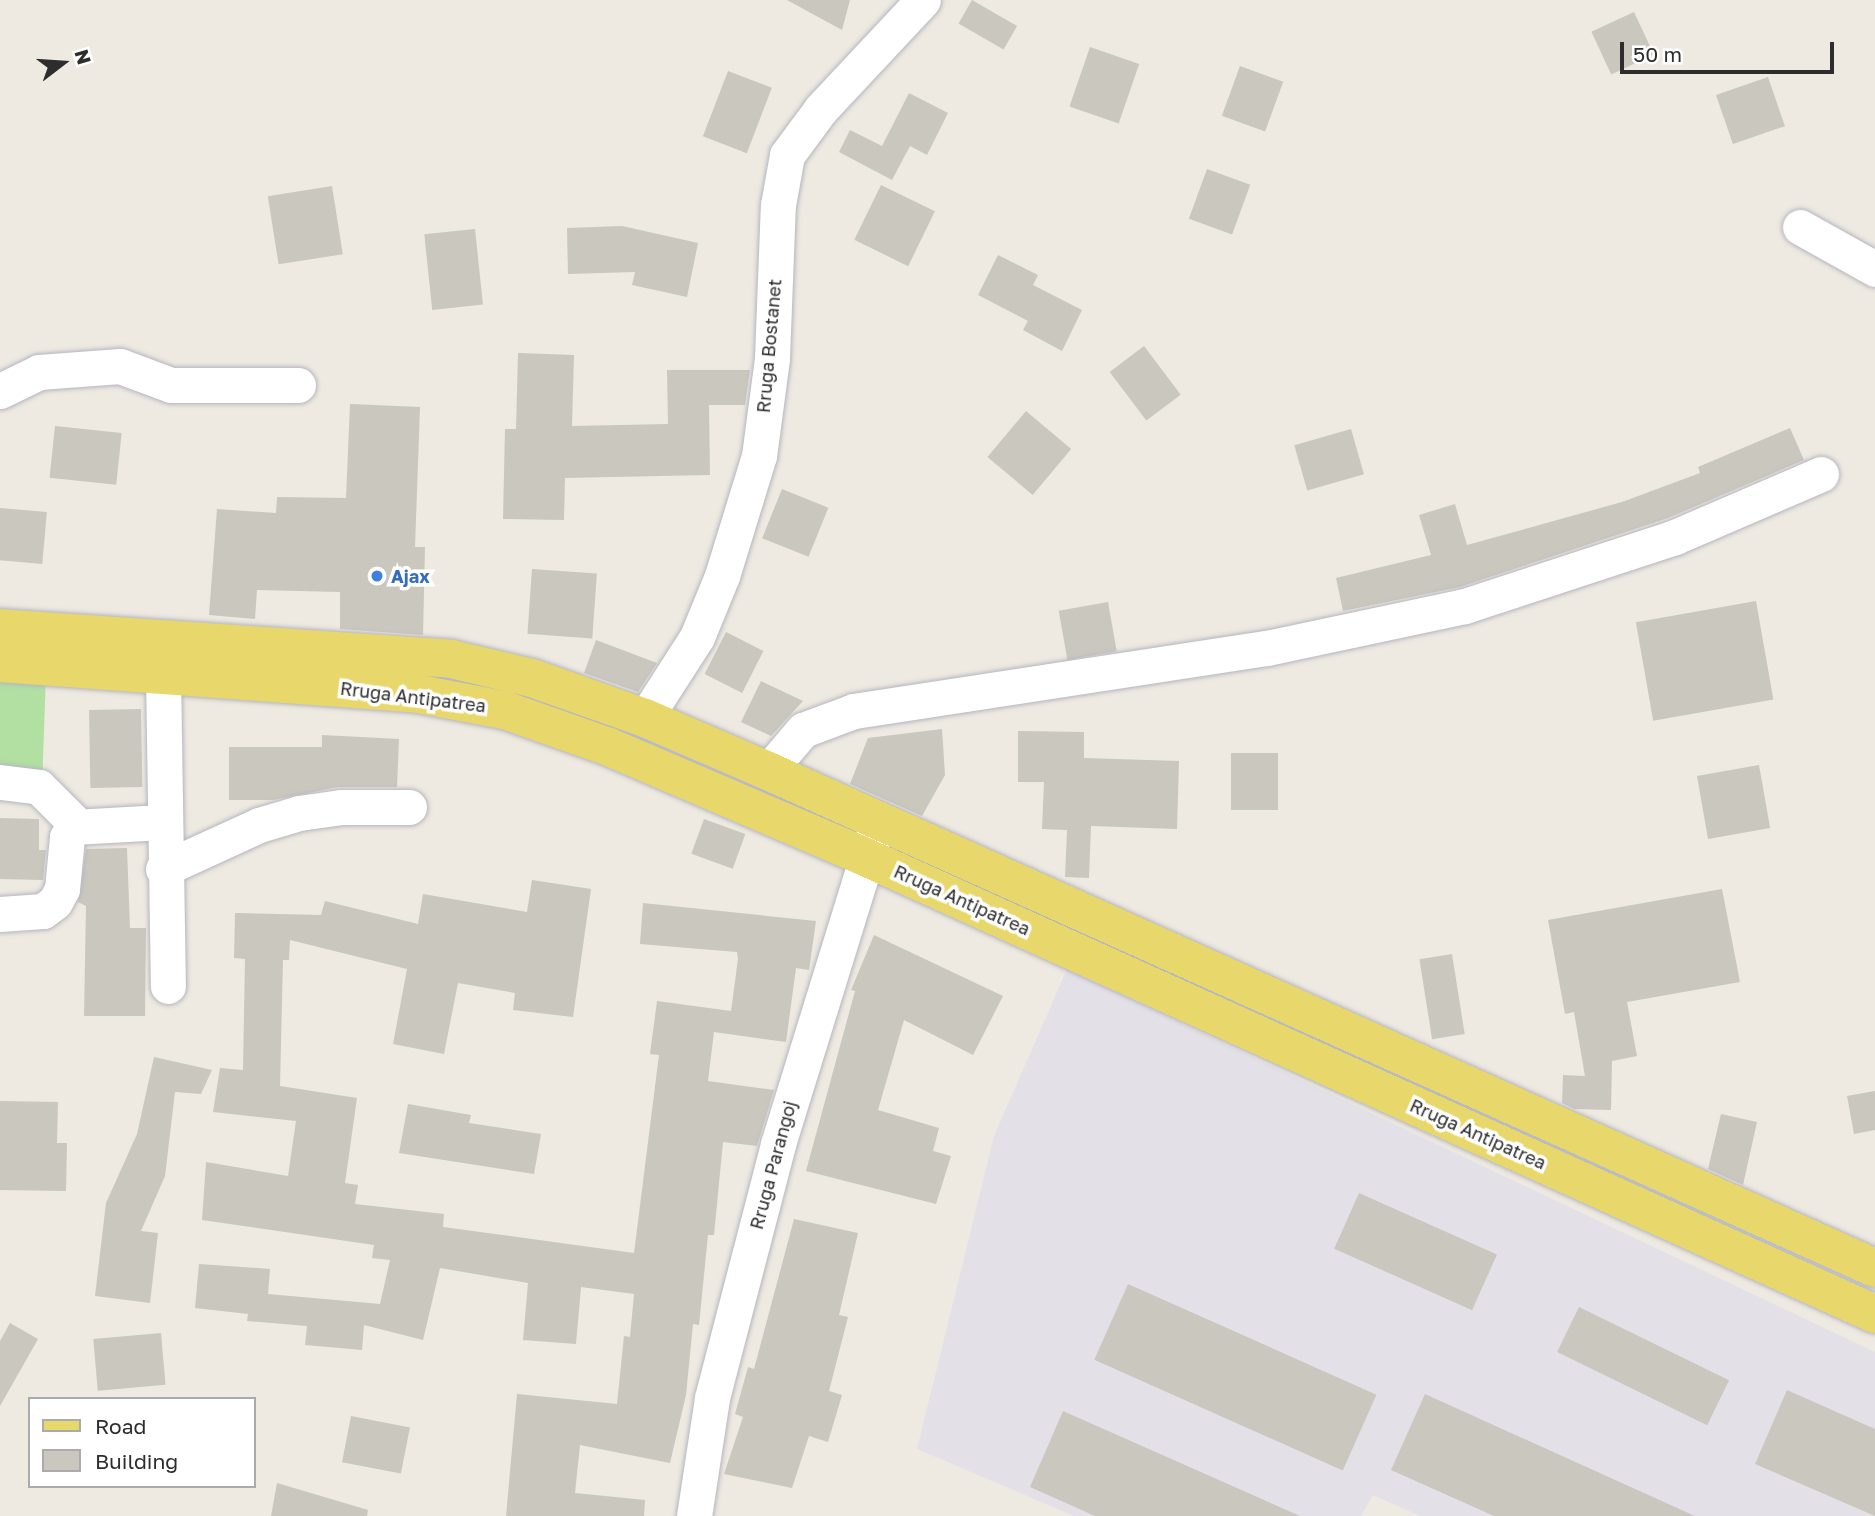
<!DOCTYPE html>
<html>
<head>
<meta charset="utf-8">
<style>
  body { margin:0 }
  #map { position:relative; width:1875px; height:1516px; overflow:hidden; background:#eee9e1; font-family:"Golos Text",sans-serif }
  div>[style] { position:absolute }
  .industrial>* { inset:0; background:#e3e1e7 }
  .green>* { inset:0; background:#b1e0a2; transform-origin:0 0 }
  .building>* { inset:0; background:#cac7bf; transform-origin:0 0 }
  .roads { filter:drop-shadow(0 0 2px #b4b6bf) drop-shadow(0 0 2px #b4b6bf) }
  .minor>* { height:35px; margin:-17.5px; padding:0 17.5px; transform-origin:17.5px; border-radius:17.5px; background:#fff }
  .primary>* { height:38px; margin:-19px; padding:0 19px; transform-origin:19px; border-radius:19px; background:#e8d76b }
  .dots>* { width:19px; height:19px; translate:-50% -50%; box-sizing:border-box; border:4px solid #fff; border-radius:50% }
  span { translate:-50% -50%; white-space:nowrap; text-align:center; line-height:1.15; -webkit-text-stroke:7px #fff; paint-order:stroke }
  .street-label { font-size:18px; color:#2d2d2d }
  .shop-label { font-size:18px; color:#366cbe; font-weight:700 }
  .left { translate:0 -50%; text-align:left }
  .legend { position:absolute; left:28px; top:1397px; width:228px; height:91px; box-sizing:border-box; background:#fff; border:2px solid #ababab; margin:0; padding:9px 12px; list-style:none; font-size:21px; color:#2d2d2d }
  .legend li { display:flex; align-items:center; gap:14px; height:35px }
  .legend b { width:35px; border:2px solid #ababab }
  .north { position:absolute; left:28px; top:28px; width:70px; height:70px; -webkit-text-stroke:5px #fff; paint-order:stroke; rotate:73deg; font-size:19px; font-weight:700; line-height:28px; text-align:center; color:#2d2d2d }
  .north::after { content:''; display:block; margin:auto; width:24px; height:32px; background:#2d2d2d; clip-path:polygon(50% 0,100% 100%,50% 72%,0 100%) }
  .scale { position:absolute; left:1620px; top:42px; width:214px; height:32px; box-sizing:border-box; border:4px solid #2d2d2d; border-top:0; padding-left:9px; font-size:21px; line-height:24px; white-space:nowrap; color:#2d2d2d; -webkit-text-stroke:5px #fff; paint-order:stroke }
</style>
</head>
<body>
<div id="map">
  <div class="industrial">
    <div style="clip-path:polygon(1067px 969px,1875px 1352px,1875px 1516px,1420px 1516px,1373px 1495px,1361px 1516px,1074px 1516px,917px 1449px,994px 1136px)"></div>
  </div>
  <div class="green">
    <div style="left:0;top:672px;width:46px;height:106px;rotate:2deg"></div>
  </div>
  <div class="building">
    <div style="clip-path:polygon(787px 0,850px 0,842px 30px)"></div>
    <div style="left:972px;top:0;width:52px;height:27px;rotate:30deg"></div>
    <div style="left:1634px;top:12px;width:47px;height:47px;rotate:65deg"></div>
    <div style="left:1090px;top:47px;width:52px;height:63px;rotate:19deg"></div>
    <div style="left:1240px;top:66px;width:46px;height:53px;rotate:20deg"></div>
    <div style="left:728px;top:71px;width:47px;height:70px;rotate:21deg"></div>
    <div style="left:1768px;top:77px;width:52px;height:55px;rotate:71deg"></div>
    <div style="clip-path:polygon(909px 93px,948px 113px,927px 155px,910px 146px,892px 180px,839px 152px,850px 130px,882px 146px)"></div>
    <div style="left:1207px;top:169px;width:46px;height:53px;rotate:20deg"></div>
    <div style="left:881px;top:185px;width:60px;height:61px;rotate:26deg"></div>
    <div style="left:332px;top:186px;width:69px;height:65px;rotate:81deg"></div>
    <div style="clip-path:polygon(622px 226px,698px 243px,687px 297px,632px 285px,635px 272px,568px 274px,567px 228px)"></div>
    <div style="left:475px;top:229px;width:76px;height:51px;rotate:84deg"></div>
    <div style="clip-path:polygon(998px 255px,1038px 275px,1033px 285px,1082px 310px,1062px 351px,1023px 330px,1028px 321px,978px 295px)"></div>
    <div style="left:1144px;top:346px;width:61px;height:43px;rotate:53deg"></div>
    <div style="clip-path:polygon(518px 353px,574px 355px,572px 426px,668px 424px,667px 370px,750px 370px,745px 405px,709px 405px,710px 475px,565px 478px,564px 520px,503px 519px,505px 429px,516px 429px)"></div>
    <div style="clip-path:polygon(350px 404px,420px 407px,415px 547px,425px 547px,423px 635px,340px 629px,340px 592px,257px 590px,255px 619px,209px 615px,217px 509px,276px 513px,277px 497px,346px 498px)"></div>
    <div style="left:1026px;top:411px;width:59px;height:60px;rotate:40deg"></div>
    <div style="left:55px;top:426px;width:67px;height:52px;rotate:6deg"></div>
    <div style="clip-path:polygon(1790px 428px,1804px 460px,1668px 518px,1460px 587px,1343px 611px,1336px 578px,1431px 555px,1419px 515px,1455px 504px,1467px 545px,1622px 502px,1700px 473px,1698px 467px)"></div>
    <div style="left:1351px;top:429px;width:47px;height:59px;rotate:74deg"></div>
    <div style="left:782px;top:489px;width:50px;height:53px;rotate:22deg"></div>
    <div style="left:0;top:508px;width:47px;height:52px;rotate:5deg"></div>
    <div style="left:532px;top:569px;width:65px;height:65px;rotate:4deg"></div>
    <div style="left:1756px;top:601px;width:100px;height:122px;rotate:80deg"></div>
    <div style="left:1108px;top:602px;width:50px;height:50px;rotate:80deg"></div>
    <div style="left:726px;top:632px;width:42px;height:47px;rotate:27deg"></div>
    <div style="clip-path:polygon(596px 640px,657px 663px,638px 692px,584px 673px)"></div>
    <div style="clip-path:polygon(761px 681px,803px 701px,771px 736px,741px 722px)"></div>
    <div style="left:141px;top:709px;width:78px;height:52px;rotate:89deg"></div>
    <div style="clip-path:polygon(942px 729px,945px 775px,922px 816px,850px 784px,868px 738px)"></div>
    <div style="clip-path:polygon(1018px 731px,1084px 732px,1084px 758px,1179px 761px,1177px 829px,1091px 826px,1089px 878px,1065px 877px,1067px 830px,1042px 829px,1044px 782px,1018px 782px)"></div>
    <div style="clip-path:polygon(322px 735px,399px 739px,397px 787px,338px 787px,273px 800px,229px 800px,229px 747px,322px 747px)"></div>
    <div style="left:1231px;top:753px;width:47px;height:57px"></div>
    <div style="left:1759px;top:765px;width:64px;height:63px;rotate:80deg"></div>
    <div style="clip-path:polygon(0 818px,39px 819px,39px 850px,46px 850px,43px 880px,0 879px)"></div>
    <div style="left:704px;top:819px;width:44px;height:37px;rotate:20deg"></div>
    <div style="clip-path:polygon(127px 848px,130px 928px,146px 928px,145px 1016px,84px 1016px,86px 906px,78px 902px,86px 849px)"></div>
    <div style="clip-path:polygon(532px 880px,591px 889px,573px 1017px,513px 1010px,515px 993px,458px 983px,444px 1054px,393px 1044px,407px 969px,290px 940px,289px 960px,283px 960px,280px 1086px,357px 1098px,345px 1183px,358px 1185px,355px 1204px,444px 1214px,443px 1227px,634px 1253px,659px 1055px,650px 1054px,657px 1001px,731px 1011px,738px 959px,737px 952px,640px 944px,643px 903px,816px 921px,809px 970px,796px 968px,786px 1042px,714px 1032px,708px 1081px,774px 1090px,757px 1146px,723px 1142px,714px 1235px,708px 1235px,699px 1325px,693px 1324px,686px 1395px,670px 1463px,580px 1445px,575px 1493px,645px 1500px,644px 1516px,506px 1516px,517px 1394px,617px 1404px,624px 1336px,630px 1337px,634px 1294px,581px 1287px,576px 1344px,523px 1340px,528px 1283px,440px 1268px,423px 1340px,364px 1325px,362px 1350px,305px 1345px,307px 1326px,247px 1321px,248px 1314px,195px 1308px,199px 1264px,270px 1269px,268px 1294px,380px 1304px,390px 1260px,372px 1258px,374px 1245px,202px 1220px,206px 1162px,288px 1176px,296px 1121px,213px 1112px,220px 1068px,243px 1070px,245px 959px,234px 958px,235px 913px,321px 915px,325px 901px,418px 924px,423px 894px,527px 912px)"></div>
    <div style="clip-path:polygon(1722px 889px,1740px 982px,1627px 1002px,1637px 1056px,1612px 1061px,1611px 1110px,1574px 1109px,1562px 1103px,1563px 1075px,1585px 1076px,1574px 1012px,1565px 1014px,1548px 920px)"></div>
    <div style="clip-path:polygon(874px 935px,1003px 996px,973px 1055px,904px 1020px,878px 1110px,939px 1128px,933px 1151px,951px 1156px,936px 1204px,806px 1171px,855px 991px,851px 990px)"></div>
    <div style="left:1452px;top:954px;width:81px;height:33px;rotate:81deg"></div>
    <div style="clip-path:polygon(154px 1057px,212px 1070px,201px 1094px,175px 1092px,165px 1176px,141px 1231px,158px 1233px,150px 1303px,95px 1296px,106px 1203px,137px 1134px)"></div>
    <div style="clip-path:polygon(1875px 1091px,1875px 1130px,1854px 1134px,1847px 1096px)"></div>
    <div style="clip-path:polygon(0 1101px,58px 1102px,57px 1143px,67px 1143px,66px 1191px,0 1190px)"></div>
    <div style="clip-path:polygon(408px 1104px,471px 1115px,469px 1123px,541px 1134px,534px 1174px,399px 1153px)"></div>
    <div style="clip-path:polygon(1721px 1114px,1757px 1122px,1743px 1185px,1708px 1169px)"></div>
    <div style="left:1359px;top:1193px;width:151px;height:61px;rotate:24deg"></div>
    <div style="clip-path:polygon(794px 1219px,858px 1233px,839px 1315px,848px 1317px,829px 1391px,842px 1395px,828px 1442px,809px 1436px,792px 1488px,724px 1474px,743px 1417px,735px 1414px,748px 1367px,754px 1369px)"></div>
    <div style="left:1128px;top:1284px;width:272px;height:83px;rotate:24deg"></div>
    <div style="left:1579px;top:1307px;width:167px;height:50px;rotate:26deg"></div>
    <div style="clip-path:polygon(10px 1323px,38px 1339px,0 1406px,0 1341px)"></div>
    <div style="left:161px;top:1333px;width:52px;height:68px;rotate:85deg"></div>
    <div style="clip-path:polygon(1787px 1390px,1875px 1429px,1875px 1516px,1755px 1464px)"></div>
    <div style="clip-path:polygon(1425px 1394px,1695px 1516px,1494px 1516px,1391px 1470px)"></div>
    <div style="clip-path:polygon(1063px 1411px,1300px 1516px,1095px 1516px,1030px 1487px)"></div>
    <div style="left:351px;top:1416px;width:60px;height:47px;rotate:11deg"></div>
    <div style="clip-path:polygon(277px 1483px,368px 1510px,367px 1516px,271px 1516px)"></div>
  </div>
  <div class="roads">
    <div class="minor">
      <div style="left:1800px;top:227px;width:86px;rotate:29.2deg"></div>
      <div style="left:0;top:391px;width:43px;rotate:-26deg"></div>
      <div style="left:39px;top:372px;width:81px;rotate:-4.2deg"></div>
      <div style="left:120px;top:366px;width:54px;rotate:20.4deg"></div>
      <div style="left:171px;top:385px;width:127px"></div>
      <div style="left:163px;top:673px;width:313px;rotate:89.1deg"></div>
      <div style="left:645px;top:718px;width:96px;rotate:-57.3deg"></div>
      <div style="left:697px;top:637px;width:66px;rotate:-67.7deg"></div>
      <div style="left:722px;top:576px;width:126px;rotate:-72.9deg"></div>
      <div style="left:759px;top:456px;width:99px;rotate:-82.4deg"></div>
      <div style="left:772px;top:358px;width:153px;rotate:-87.8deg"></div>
      <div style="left:778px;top:205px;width:51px;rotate:-79.8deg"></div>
      <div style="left:787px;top:155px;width:57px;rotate:-53.5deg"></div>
      <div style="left:821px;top:109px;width:149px;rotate:-46.9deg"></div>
      <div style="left:768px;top:771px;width:54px;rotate:-49.5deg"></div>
      <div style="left:803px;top:730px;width:54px;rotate:-20.4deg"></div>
      <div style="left:854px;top:711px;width:418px;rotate:-8.7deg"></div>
      <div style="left:1267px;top:648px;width:202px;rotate:-12deg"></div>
      <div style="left:1465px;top:606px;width:221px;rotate:-18.2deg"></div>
      <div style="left:1675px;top:537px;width:159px;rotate:-23.3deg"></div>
      <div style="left:0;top:782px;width:39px;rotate:7deg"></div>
      <div style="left:39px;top:787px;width:54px;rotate:45deg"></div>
      <div style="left:163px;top:869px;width:106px;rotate:-24.6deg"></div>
      <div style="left:259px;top:825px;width:42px;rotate:-16.7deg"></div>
      <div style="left:299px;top:813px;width:42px;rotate:-8.1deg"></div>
      <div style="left:341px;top:807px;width:68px"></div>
      <div style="left:0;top:914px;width:43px;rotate:-4deg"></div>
      <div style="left:43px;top:911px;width:15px;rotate:-37deg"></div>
      <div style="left:55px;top:902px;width:15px;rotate:-62deg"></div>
      <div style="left:62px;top:889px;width:52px;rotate:-84.5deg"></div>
      <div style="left:67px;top:837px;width:12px;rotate:-59deg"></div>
      <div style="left:73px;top:827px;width:90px;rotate:-3.2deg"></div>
      <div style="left:694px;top:1516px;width:119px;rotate:-81.3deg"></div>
      <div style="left:712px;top:1398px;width:262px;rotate:-75.4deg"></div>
      <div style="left:778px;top:1144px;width:329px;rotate:-72.8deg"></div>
    </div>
    <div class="primary">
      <div style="left:0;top:628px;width:452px;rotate:3.9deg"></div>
      <div style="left:451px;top:659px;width:83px;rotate:13.2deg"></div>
      <div style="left:532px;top:678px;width:120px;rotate:19.5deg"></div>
      <div style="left:645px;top:718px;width:134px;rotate:23.3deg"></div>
      <div style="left:768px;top:771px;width:1213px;rotate:24.18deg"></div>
      <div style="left:0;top:663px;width:420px;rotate:4.2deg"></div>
      <div style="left:419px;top:694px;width:86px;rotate:10.7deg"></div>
      <div style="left:504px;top:710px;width:111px;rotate:19.4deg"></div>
      <div style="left:609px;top:747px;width:276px;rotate:23.2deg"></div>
      <div style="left:863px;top:856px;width:1111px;rotate:24.35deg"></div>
    </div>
  </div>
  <div class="dots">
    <div style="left:377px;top:576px;background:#3f7fe0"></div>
  </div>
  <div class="street-label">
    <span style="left:769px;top:346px;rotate:-85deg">Rruga Bostanet</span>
    <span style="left:413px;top:697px;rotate:7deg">Rruga Antipatrea</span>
    <span style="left:962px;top:900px;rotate:24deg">Rruga Antipatrea</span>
    <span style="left:1478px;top:1134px;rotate:24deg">Rruga Antipatrea</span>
    <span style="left:773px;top:1165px;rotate:-75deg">Rruga Parangoj</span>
  </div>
  <div class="shop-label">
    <span class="left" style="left:391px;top:576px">Ajax</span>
  </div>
  <ul class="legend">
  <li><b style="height:9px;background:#e8d76b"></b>Road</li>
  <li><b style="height:19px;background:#cac7bf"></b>Building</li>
  </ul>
  <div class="north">N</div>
  <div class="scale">50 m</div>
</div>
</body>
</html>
